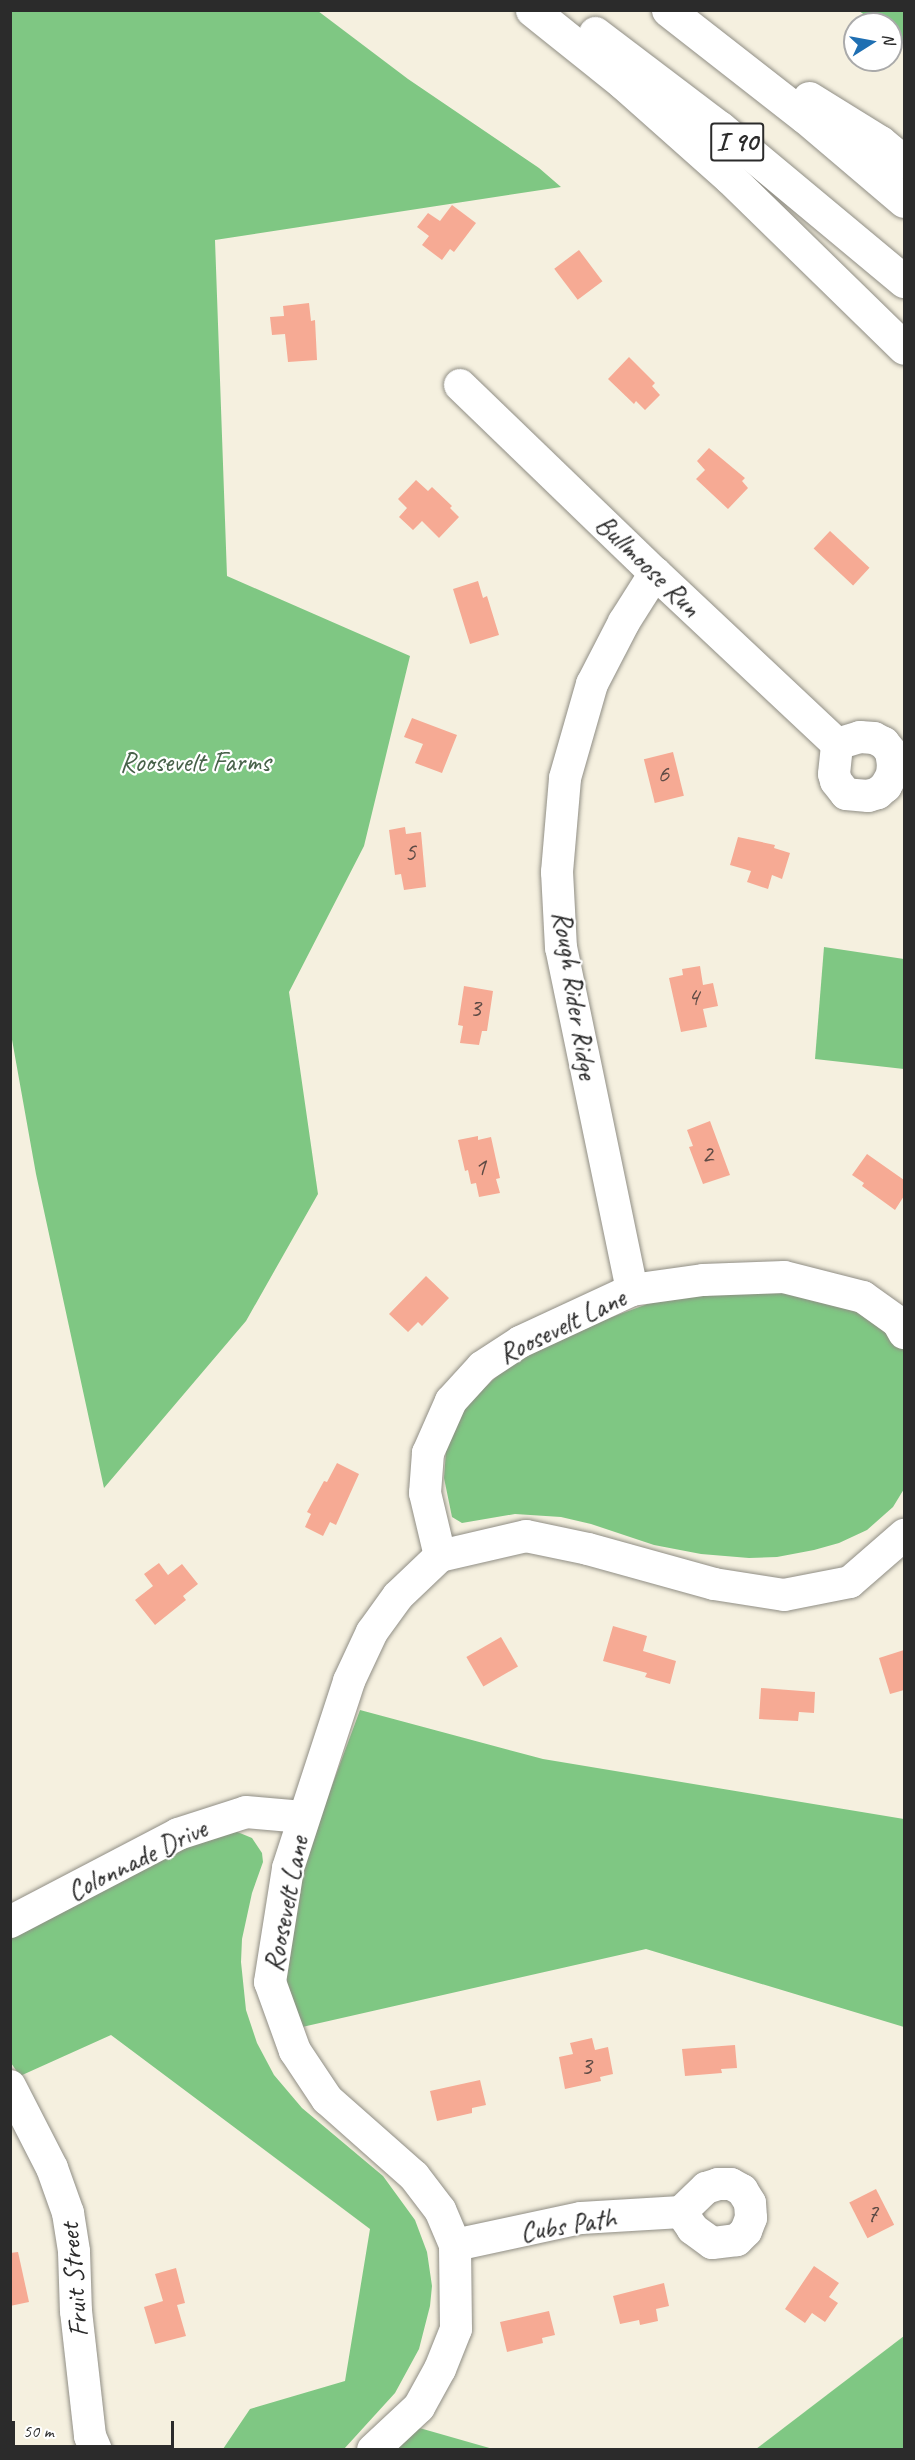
<!DOCTYPE html>
<html>
<head>
<meta charset="utf-8">
<style>
  body { margin:0 }
  #map { position:relative; width:915px; height:2460px; overflow:hidden; background:#f5f0df; font-family:Caveat,sans-serif }
  div>[style] { position:absolute }
  .green>* { inset:0; background:#7fc783 }
  .building>* { inset:0; background:#f6aa94; transform-origin:0 0 }
  .roads { filter:drop-shadow(0 0 2px #908e85) drop-shadow(0 0 2px #908e85) }
  .minor>* { height:32px; margin:-16px; padding:0 16px; transform-origin:16px; border-radius:16px; background:#fff }
  .highway>* { height:33px; margin:-16.5px; padding:0 16.5px; transform-origin:16.5px; border-radius:16.5px; background:#fff }
  span { translate:-50% -50%; white-space:nowrap; text-align:center; line-height:1.15; -webkit-text-stroke:4.5px #fff; paint-order:stroke }
  .number-label { font-size:26px; color:#5e4b45 }
  .number-label span { -webkit-text-stroke-width:0 }
  .shield-label span { padding:2px 4px; background:#fff; border:2px solid; border-radius:4px; -webkit-text-stroke-width:0 }
  .shield-label { font-size:27px; color:#2b2b2b; font-weight:700 }
  .street-label { font-size:28px; color:#2b2b2b }
  .park-label { font-size:28px; color:#48624a }
  .frame { position:absolute; inset:0; border:12px solid #2b2b2b; pointer-events:none }
  .north { position:absolute; left:843px; top:12px; width:60px; height:60px; box-sizing:border-box; background:#fff; border:2px solid #aaa; border-radius:50%; rotate:79deg; font-size:16px; font-weight:700; line-height:24px; text-align:center; color:#2b2b2b }
  .north::after { content:''; display:block; margin:auto; width:21px; height:27px; background:#1f6fb2; clip-path:polygon(50% 0,100% 100%,50% 72%,0 100%) }
  .scale { position:absolute; left:12px; top:2421px; width:162px; height:27px; box-sizing:border-box; border:3px solid #2b2b2b; border-top:0; padding-left:8px; font-size:18px; line-height:21px; white-space:nowrap; color:#2b2b2b; -webkit-text-stroke:4px #fff; paint-order:stroke }
</style>
</head>
<body>
<div id="map">
  <div class="green">
    <div style="clip-path:polygon(10px 11px,318px 11px,408px 79px,539px 168px,561px 187px,215px 240px,227px 576px,410px 656px,364px 846px,289px 992px,318px 1194px,246px 1321px,104px 1488px,36px 1174px,11px 1034px)"></div>
    <div style="clip-path:polygon(859px 11px,904px 11px,904px 42px,891px 33px,891px 24px,878px 24px)"></div>
    <div style="clip-path:polygon(824px 947px,904px 959px,904px 1069px,815px 1059px)"></div>
    <div style="clip-path:polygon(758px 1287px,839px 1300px,890px 1332px,904px 1351px,904px 1489px,893px 1507px,867px 1530px,839px 1543px,814px 1550px,777px 1557px,749px 1558px,701px 1554px,654px 1545px,591px 1524px,561px 1517px,515px 1514px,462px 1523px,452px 1517px,444px 1478px,446px 1451px,452px 1433px,466px 1405px,509px 1365px,557px 1337px,653px 1302px)"></div>
    <div style="clip-path:polygon(360px 1710px,543px 1759px,904px 1819px,904px 2027px,646px 1949px,289px 2030px,282px 2007px,296px 1883px)"></div>
    <div style="clip-path:polygon(235px 1831px,252px 1838px,262px 1853px,263px 1862px,252px 1893px,242px 1939px,241px 1962px,246px 2010px,257px 2043px,274px 2075px,302px 2108px,383px 2176px,415px 2220px,427px 2252px,432px 2286px,430px 2306px,419px 2349px,395px 2393px,344px 2449px,223px 2449px,250px 2409px,345px 2381px,370px 2229px,111px 2035px,20px 2076px,11px 2063px,11px 1937px,177px 1850px)"></div>
    <div style="clip-path:polygon(904px 2336px,904px 2449px,756px 2449px)"></div>
    <div style="clip-path:polygon(416px 2427px,493px 2449px,396px 2450px)"></div>
  </div>
  <div class="building">
    <div style="clip-path:polygon(452px 205px,476px 223px,454px 252px,450px 249px,442px 260px,422px 245px,429px 236px,417px 227px,428px 213px,440px 221px)"></div>
    <div style="left:579px;top:250px;width:39px;height:31px;rotate:53deg"></div>
    <div style="clip-path:polygon(309px 303px,311px 321px,315px 320px,317px 360px,288px 362px,285px 334px,272px 335px,270px 317px,284px 316px,283px 306px)"></div>
    <div style="clip-path:polygon(629px 357px,655px 383px,652px 386px,660px 395px,645px 410px,636px 401px,634px 404px,608px 379px)"></div>
    <div style="clip-path:polygon(709px 448px,745px 478px,742px 481px,748px 488px,728px 509px,696px 479px,705px 470px,697px 461px)"></div>
    <div style="clip-path:polygon(416px 480px,428px 491px,432px 487px,452px 506px,450px 508px,459px 517px,439px 538px,422px 521px,413px 530px,399px 517px,407px 508px,398px 499px)"></div>
    <div style="left:830px;top:531px;width:54px;height:24px;rotate:43deg"></div>
    <div style="clip-path:polygon(478px 581px,483px 598px,487px 596px,499px 635px,470px 644px,453px 589px)"></div>
    <div style="clip-path:polygon(412px 718px,457px 735px,442px 773px,415px 763px,423px 744px,404px 737px)"></div>
    <div style="left:673px;top:752px;width:45px;height:30px;rotate:76deg"></div>
    <div style="clip-path:polygon(405px 827px,406px 834px,421px 832px,426px 887px,404px 890px,401px 874px,395px 875px,389px 830px)"></div>
    <div style="clip-path:polygon(738px 837px,775px 845px,774px 848px,790px 853px,782px 879px,772px 875px,768px 889px,747px 882px,751px 871px,730px 865px)"></div>
    <div style="clip-path:polygon(700px 966px,703px 985px,713px 983px,718px 1006px,703px 1009px,707px 1027px,681px 1032px,669px 978px,683px 975px,682px 969px)"></div>
    <div style="clip-path:polygon(464px 986px,493px 991px,487px 1031px,482px 1031px,479px 1045px,460px 1043px,463px 1026px,458px 1025px)"></div>
    <div style="clip-path:polygon(710px 1121px,730px 1175px,703px 1184px,689px 1147px,693px 1146px,687px 1130px)"></div>
    <div style="clip-path:polygon(478px 1136px,478px 1140px,491px 1137px,500px 1178px,496px 1179px,500px 1193px,479px 1197px,476px 1183px,471px 1184px,468px 1170px,465px 1171px,458px 1140px)"></div>
    <div style="clip-path:polygon(867px 1154px,904px 1180px,904px 1196px,895px 1210px,862px 1186px,864px 1183px,852px 1175px)"></div>
    <div style="clip-path:polygon(426px 1276px,449px 1298px,422px 1326px,418px 1322px,408px 1332px,389px 1314px)"></div>
    <div style="clip-path:polygon(337px 1463px,359px 1474px,336px 1525px,330px 1522px,323px 1536px,305px 1527px,311px 1514px,307px 1512px,324px 1481px,327px 1482px)"></div>
    <div style="clip-path:polygon(159px 1563px,168px 1575px,182px 1564px,198px 1584px,183px 1596px,186px 1600px,155px 1625px,135px 1600px,153px 1586px,144px 1574px)"></div>
    <div style="clip-path:polygon(613px 1626px,647px 1636px,643px 1651px,676px 1661px,670px 1684px,645px 1677px,647px 1673px,603px 1661px)"></div>
    <div style="left:501px;top:1637px;width:34px;height:40px;rotate:60deg"></div>
    <div style="clip-path:polygon(904px 1650px,904px 1690px,890px 1694px,879px 1658px)"></div>
    <div style="clip-path:polygon(761px 1688px,815px 1692px,814px 1713px,799px 1712px,798px 1721px,759px 1719px)"></div>
    <div style="clip-path:polygon(592px 2038px,595px 2050px,608px 2047px,613px 2074px,600px 2077px,601px 2081px,565px 2089px,559px 2057px,573px 2054px,570px 2043px)"></div>
    <div style="clip-path:polygon(735px 2045px,737px 2068px,721px 2069px,722px 2073px,685px 2076px,682px 2049px)"></div>
    <div style="clip-path:polygon(480px 2080px,486px 2105px,472px 2108px,472px 2113px,437px 2121px,430px 2091px)"></div>
    <div style="left:876px;top:2189px;width:40px;height:30px;rotate:63deg"></div>
    <div style="clip-path:polygon(18px 2252px,29px 2302px,10px 2306px,10px 2253px)"></div>
    <div style="clip-path:polygon(814px 2266px,839px 2283px,829px 2297px,838px 2303px,825px 2322px,812px 2313px,805px 2323px,785px 2309px)"></div>
    <div style="clip-path:polygon(176px 2268px,185px 2303px,177px 2305px,186px 2336px,155px 2344px,144px 2307px,163px 2301px,155px 2274px)"></div>
    <div style="clip-path:polygon(664px 2283px,669px 2306px,656px 2309px,658px 2321px,640px 2325px,639px 2320px,620px 2324px,613px 2296px)"></div>
    <div style="clip-path:polygon(549px 2311px,555px 2335px,542px 2338px,543px 2343px,507px 2352px,500px 2322px)"></div>
  </div>
  <div class="roads">
    <div class="minor">
      <div style="left:460px;top:385px;width:271px;rotate:44deg"></div>
      <div style="left:655px;top:573px;width:250px;rotate:43.2deg"></div>
      <div style="left:837px;top:744px;width:24px;rotate:-17deg"></div>
      <div style="left:860px;top:737px;width:14px;rotate:4deg"></div>
      <div style="left:874px;top:738px;width:11px;rotate:27deg"></div>
      <div style="left:884px;top:743px;width:11px;rotate:52deg"></div>
      <div style="left:891px;top:752px;width:12px;rotate:81deg"></div>
      <div style="left:893px;top:764px;width:11px;rotate:95deg"></div>
      <div style="left:892px;top:775px;width:13px;rotate:119deg"></div>
      <div style="left:886px;top:786px;width:11px;rotate:139deg"></div>
      <div style="left:878px;top:793px;width:10px;rotate:163deg"></div>
      <div style="left:868px;top:796px;width:22px;rotate:-175deg"></div>
      <div style="left:846px;top:794px;width:16px;rotate:-128deg"></div>
      <div style="left:836px;top:781px;width:7px;rotate:-106deg"></div>
      <div style="left:834px;top:774px;width:30px;rotate:-84deg"></div>
      <div style="left:632px;top:1290px;width:349px;rotate:-101.7deg"></div>
      <div style="left:561px;top:948px;width:76px;rotate:-93deg"></div>
      <div style="left:557px;top:872px;width:94px;rotate:-85.1deg"></div>
      <div style="left:565px;top:778px;width:98px;rotate:-74deg"></div>
      <div style="left:592px;top:684px;width:70px;rotate:-62.7deg"></div>
      <div style="left:624px;top:622px;width:58px;rotate:-57.7deg"></div>
      <div style="left:904px;top:1333px;width:13px;rotate:-119deg"></div>
      <div style="left:898px;top:1322px;width:43px;rotate:-144.5deg"></div>
      <div style="left:863px;top:1297px;width:81px;rotate:-165.8deg"></div>
      <div style="left:784px;top:1277px;width:81px;rotate:177.9deg"></div>
      <div style="left:703px;top:1280px;width:72px;rotate:172deg"></div>
      <div style="left:632px;top:1290px;width:123px;rotate:155.1deg"></div>
      <div style="left:520px;top:1342px;width:45px;rotate:146.7deg"></div>
      <div style="left:482px;top:1367px;width:46px;rotate:132.4deg"></div>
      <div style="left:451px;top:1401px;width:57px;rotate:113.9deg"></div>
      <div style="left:428px;top:1453px;width:40px;rotate:94.3deg"></div>
      <div style="left:425px;top:1493px;width:65px;rotate:76.6deg"></div>
      <div style="left:440px;top:1556px;width:88px;rotate:-13.1deg"></div>
      <div style="left:526px;top:1536px;width:63px;rotate:11.8deg"></div>
      <div style="left:588px;top:1549px;width:131px;rotate:15.5deg"></div>
      <div style="left:714px;top:1584px;width:71px;rotate:8.9deg"></div>
      <div style="left:784px;top:1595px;width:67px;rotate:-11.1deg"></div>
      <div style="left:850px;top:1582px;width:72px;rotate:-41deg"></div>
      <div style="left:10px;top:1922px;width:190px;rotate:-27.6deg"></div>
      <div style="left:178px;top:1834px;width:71px;rotate:-17.9deg"></div>
      <div style="left:246px;top:1812px;width:57px;rotate:5deg"></div>
      <div style="left:10px;top:2086px;width:92px;rotate:62.9deg"></div>
      <div style="left:52px;top:2168px;width:48px;rotate:70.4deg"></div>
      <div style="left:68px;top:2213px;width:39px;rotate:81deg"></div>
      <div style="left:74px;top:2252px;width:59px;rotate:88.1deg"></div>
      <div style="left:76px;top:2311px;width:126px;rotate:83.6deg"></div>
      <div style="left:90px;top:2436px;width:15px;rotate:67deg"></div>
      <div style="left:455px;top:2245px;width:129px;rotate:-12.1deg"></div>
      <div style="left:581px;top:2218px;width:100px;rotate:-3.4deg"></div>
      <div style="left:681px;top:2212px;width:35px;rotate:-44deg"></div>
      <div style="left:706px;top:2188px;width:13px;rotate:-18deg"></div>
      <div style="left:718px;top:2184px;width:13px"></div>
      <div style="left:731px;top:2184px;width:13px;rotate:29deg"></div>
      <div style="left:742px;top:2190px;width:15px;rotate:58deg"></div>
      <div style="left:750px;top:2203px;width:15px;rotate:86deg"></div>
      <div style="left:751px;top:2218px;width:14px;rotate:111deg"></div>
      <div style="left:746px;top:2231px;width:13px;rotate:135deg"></div>
      <div style="left:737px;top:2240px;width:25px;rotate:173deg"></div>
      <div style="left:712px;top:2243px;width:24px;rotate:-144deg"></div>
      <div style="left:693px;top:2229px;width:21px;rotate:-125deg"></div>
      <div style="left:373px;top:2450px;width:63px;rotate:-43.1deg"></div>
      <div style="left:419px;top:2407px;width:43px;rotate:-61.1deg"></div>
      <div style="left:440px;top:2369px;width:43px;rotate:-68.2deg"></div>
      <div style="left:456px;top:2329px;width:84px;rotate:-90.7deg"></div>
      <div style="left:455px;top:2245px;width:38px;rotate:-113deg"></div>
      <div style="left:440px;top:2210px;width:43px;rotate:-127.4deg"></div>
      <div style="left:414px;top:2176px;width:116px;rotate:-138.5deg"></div>
      <div style="left:327px;top:2099px;width:58px;rotate:-123.7deg"></div>
      <div style="left:295px;top:2051px;width:73px;rotate:-109.9deg"></div>
      <div style="left:270px;top:1982px;width:115px;rotate:-81deg"></div>
      <div style="left:288px;top:1868px;width:197px;rotate:-71.9deg"></div>
      <div style="left:349px;top:1681px;width:54px;rotate:-64.9deg"></div>
      <div style="left:372px;top:1632px;width:44px;rotate:-54.2deg"></div>
      <div style="left:398px;top:1596px;width:58px;rotate:-43.6deg"></div>
    </div>
    <div class="highway">
      <div style="left:532px;top:10px;width:117px;rotate:38.7deg"></div>
      <div style="left:623px;top:83px;width:143px;rotate:41.6deg"></div>
      <div style="left:730px;top:178px;width:243px;rotate:44.3deg"></div>
      <div style="left:668px;top:10px;width:174px;rotate:38deg"></div>
      <div style="left:805px;top:117px;width:130px;rotate:40.3deg"></div>
      <div style="left:595px;top:33px;width:156px;rotate:37.2deg"></div>
      <div style="left:719px;top:127px;width:241px;rotate:39.8deg"></div>
      <div style="left:809px;top:98px;width:84px;rotate:31.8deg"></div>
      <div style="left:880px;top:142px;width:31px;rotate:40deg"></div>
    </div>
  </div>
  <div class="number-label">
    <span style="left:663px;top:774px">6</span>
    <span style="left:410px;top:852px">5</span>
    <span style="left:693px;top:997px">4</span>
    <span style="left:475px;top:1008px">3</span>
    <span style="left:707px;top:1154px">2</span>
    <span style="left:480px;top:1167px">1</span>
    <span style="left:586px;top:2066px">3</span>
    <span style="left:872px;top:2214px">7</span>
  </div>
  <div class="shield-label">
    <span style="left:737px;top:142px">I 90</span>
  </div>
  <div class="street-label">
    <span style="left:648px;top:566px;rotate:44deg">Bullmoose Run</span>
    <span style="left:575px;top:995px;rotate:81deg">Rough Rider Ridge</span>
    <span style="left:562px;top:1326px;rotate:-26deg">Roosevelt Lane</span>
    <span style="left:137px;top:1860px;rotate:-26deg">Colonnade Drive</span>
    <span style="left:286px;top:1904px;rotate:-79deg">Roosevelt Lane</span>
    <span style="left:568px;top:2225px;rotate:-9deg">Cubs Path</span>
    <span style="left:74px;top:2280px;rotate:-95deg">Fruit Street</span>
  </div>
  <div class="park-label">
    <span style="left:195px;top:762px">Roosevelt Farms</span>
  </div>
  <div class="frame"></div>
  <div class="north">N</div>
  <div class="scale">50 m</div>
</div>
</body>
</html>
